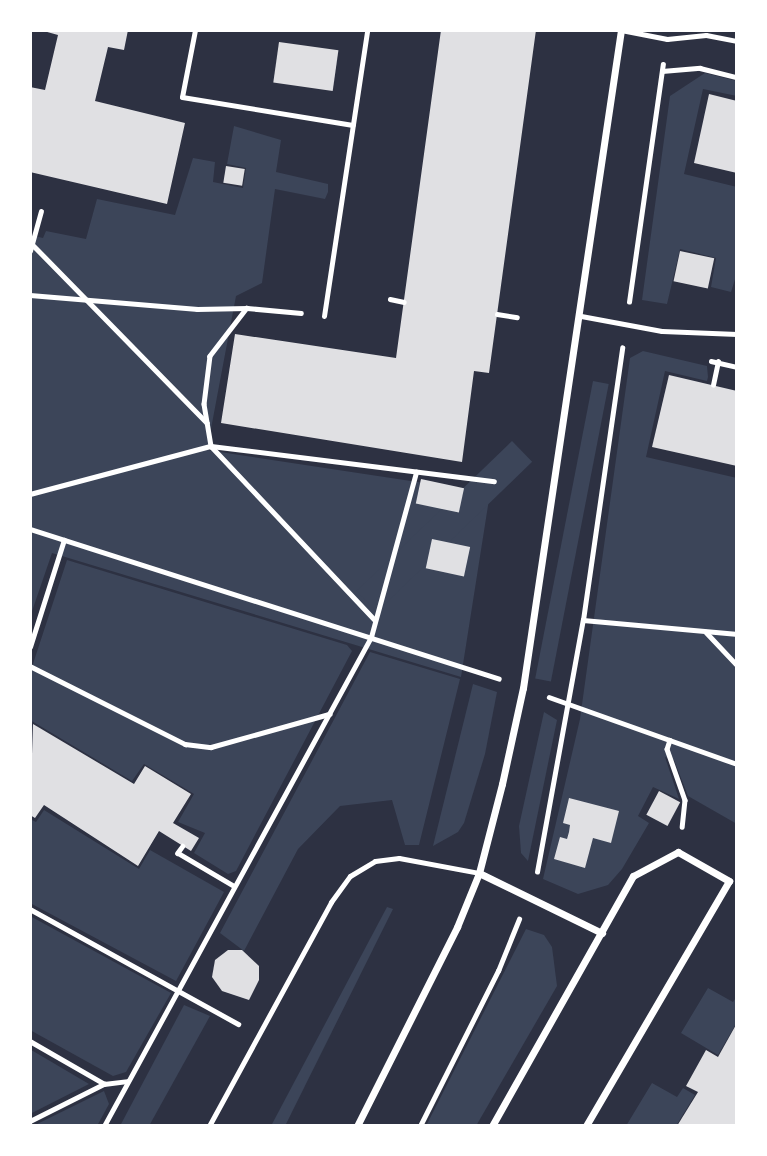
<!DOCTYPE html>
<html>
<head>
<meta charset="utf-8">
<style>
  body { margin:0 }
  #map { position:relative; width:767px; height:1156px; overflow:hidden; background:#2d3142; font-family:"Asap Condensed",sans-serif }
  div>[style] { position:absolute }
  .green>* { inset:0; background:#3c4559; transform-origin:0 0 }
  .building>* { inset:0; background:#e0e0e3; transform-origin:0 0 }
  .path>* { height:4.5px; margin:-2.25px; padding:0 2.25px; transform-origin:2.25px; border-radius:2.25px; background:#fff }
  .service>* { height:5px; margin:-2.5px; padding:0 2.5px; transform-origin:2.5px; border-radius:2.5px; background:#fff }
  .minor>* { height:7px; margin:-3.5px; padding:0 3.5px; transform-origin:3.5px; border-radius:3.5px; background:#fff }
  span { translate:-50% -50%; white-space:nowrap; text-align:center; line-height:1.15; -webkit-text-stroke:5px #fff; paint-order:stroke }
  .frame { position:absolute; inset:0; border:32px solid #fff; pointer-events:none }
</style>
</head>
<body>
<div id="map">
  <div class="green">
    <div style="clip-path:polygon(705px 73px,737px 81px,737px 96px,703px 89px,684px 174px,737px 187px,737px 273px,731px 292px,711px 287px,716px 258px,680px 249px,667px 304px,642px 300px,670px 96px)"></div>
    <div style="clip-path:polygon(234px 126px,281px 140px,276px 172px,328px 184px,328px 192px,325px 199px,275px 189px,262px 283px,236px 296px,207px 450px,490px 493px,461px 677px,52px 553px,30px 617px,30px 235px,43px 238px,46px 231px,86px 239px,97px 199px,175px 215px,193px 158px,215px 162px,213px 182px,243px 188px,246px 168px,227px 164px)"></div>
    <div style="clip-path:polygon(643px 351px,707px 366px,708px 377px,707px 381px,665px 371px,646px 457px,737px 478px,737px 824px,688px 796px,674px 760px,665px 757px,679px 799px,653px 787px,638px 816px,649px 823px,622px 869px,608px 885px,578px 894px,543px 879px,580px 719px,630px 358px)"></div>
    <div style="left:593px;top:381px;width:16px;height:303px;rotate:11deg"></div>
    <div style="left:512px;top:441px;width:29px;height:216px;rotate:46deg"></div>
    <div style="clip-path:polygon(67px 560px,347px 645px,352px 651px,236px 871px,228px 874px,194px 853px,205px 833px,178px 822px,194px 794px,144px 764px,132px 781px,30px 720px,30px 673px)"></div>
    <div style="clip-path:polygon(370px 652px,460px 679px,419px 845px,405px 845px,392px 800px,340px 806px,298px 849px,244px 951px,220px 933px)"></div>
    <div style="clip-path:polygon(473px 684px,497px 692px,485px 754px,464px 823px,458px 832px,433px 846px)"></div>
    <div style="clip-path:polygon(544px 712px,557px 720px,528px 861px,521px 853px,519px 826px)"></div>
    <div style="clip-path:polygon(44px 810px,139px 869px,150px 850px,224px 892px,176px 981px,30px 903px,30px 819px,36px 822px)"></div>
    <div style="clip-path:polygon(387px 907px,393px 909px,285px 1126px,271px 1126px)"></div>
    <div style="clip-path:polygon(30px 916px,171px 993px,126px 1072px,113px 1076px,30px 1030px)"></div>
    <div style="clip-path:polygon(526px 929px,544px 935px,552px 947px,557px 986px,476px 1126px,426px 1126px)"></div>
    <div style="clip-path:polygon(708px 988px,733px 1002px,737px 996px,737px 1022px,718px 1055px,681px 1033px)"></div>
    <div style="clip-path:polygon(184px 1005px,210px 1016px,149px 1126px,120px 1126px)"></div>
    <div style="clip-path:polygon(30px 1050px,33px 1051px,89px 1084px,30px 1114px)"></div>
    <div style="clip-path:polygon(652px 1083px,677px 1097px,683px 1088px,695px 1095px,676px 1126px,626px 1126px)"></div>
    <div style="clip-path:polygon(104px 1091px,109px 1104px,97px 1126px,33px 1126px)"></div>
  </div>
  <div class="building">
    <div style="clip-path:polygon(40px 30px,128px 30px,124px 50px,108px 47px,95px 101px,185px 123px,167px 204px,30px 172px,30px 87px,45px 90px,58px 35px)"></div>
    <div style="clip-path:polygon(441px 30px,536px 30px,489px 373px,474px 371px,462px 462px,221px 423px,235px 334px,396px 358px)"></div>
    <div style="left:279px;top:42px;width:60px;height:41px;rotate:8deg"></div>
    <div style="clip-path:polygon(709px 94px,737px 101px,737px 173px,694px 163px)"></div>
    <div style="left:226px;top:166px;width:19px;height:17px;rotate:9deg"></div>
    <div style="left:680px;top:251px;width:35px;height:31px;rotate:12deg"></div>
    <div style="clip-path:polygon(669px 375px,737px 391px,737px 466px,652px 447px)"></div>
    <div style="left:421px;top:479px;width:44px;height:25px;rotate:12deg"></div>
    <div style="left:432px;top:539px;width:39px;height:30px;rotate:12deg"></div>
    <div style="clip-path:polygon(33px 724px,134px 784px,145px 766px,191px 794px,173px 823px,199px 838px,191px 851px,159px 831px,138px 866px,44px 805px,35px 818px,30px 815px)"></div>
    <div style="left:659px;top:791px;width:24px;height:27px;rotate:28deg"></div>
    <div style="clip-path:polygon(569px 798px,619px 811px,611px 843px,593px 838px,585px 868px,554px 859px,560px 837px,567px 839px,569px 832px,570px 825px,563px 823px)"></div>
    <div style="clip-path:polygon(228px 950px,242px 950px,259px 966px,259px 980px,249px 1000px,222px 991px,212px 977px,215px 960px)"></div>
    <div style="clip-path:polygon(737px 1023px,737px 1126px,677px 1126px,698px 1092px,686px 1086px,706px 1050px,718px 1057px)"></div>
  </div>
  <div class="path">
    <div style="left:662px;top:71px;width:38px;rotate:-5deg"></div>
    <div style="left:700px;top:68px;width:38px;rotate:14deg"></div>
    <div style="left:32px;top:244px;width:250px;rotate:45.6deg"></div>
    <div style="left:30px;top:251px;width:41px;rotate:-74.6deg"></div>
    <div style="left:30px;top:295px;width:168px;rotate:4.8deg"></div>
    <div style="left:197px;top:309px;width:50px;rotate:-1.1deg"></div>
    <div style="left:247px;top:308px;width:61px;rotate:127.6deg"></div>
    <div style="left:210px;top:356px;width:48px;rotate:97.1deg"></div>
    <div style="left:204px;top:404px;width:43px;rotate:80.5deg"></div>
    <div style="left:211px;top:446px;width:239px;rotate:46.7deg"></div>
    <div style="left:390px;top:299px;width:14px;rotate:12deg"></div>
    <div style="left:629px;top:302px;width:240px;rotate:-81.9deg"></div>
    <div style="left:247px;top:308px;width:54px;rotate:5.3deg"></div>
    <div style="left:497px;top:314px;width:20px;rotate:9deg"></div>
    <div style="left:711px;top:361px;width:27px;rotate:13deg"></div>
    <div style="left:713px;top:385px;width:24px;rotate:-78deg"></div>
    <div style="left:30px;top:494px;width:187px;rotate:-14.9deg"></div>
    <div style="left:211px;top:446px;width:285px;rotate:7.1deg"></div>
    <div style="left:30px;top:529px;width:492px;rotate:17.7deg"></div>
    <div style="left:583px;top:620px;width:155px;rotate:5.2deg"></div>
    <div style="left:706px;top:632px;width:45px;rotate:46.8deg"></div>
    <div style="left:30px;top:647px;width:112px;rotate:-72.4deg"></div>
    <div style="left:30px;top:666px;width:174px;rotate:26.7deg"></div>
    <div style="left:185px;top:744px;width:26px;rotate:7deg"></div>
    <div style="left:211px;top:747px;width:123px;rotate:-15.6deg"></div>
    <div style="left:549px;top:697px;width:200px;rotate:19.6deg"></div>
    <div style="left:670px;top:740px;width:9px;rotate:108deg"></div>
    <div style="left:667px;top:749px;width:54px;rotate:70.6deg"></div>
    <div style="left:685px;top:800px;width:27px;rotate:96deg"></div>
    <div style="left:183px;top:846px;width:9px;rotate:126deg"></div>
    <div style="left:178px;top:853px;width:65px;rotate:30.5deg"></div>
    <div style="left:537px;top:872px;width:256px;rotate:-79.7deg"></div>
    <div style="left:583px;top:620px;width:275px;rotate:-81.8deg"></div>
    <div style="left:30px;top:909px;width:238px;rotate:28.9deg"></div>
    <div style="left:30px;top:1041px;width:84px;rotate:29.9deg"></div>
    <div style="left:30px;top:1121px;width:83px;rotate:-26.6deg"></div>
    <div style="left:104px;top:1084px;width:23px;rotate:-7deg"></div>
    <div style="left:104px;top:1126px;width:557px;rotate:-61.36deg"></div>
    <div style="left:371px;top:637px;width:171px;rotate:-74.7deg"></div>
    <div style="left:420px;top:1126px;width:174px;rotate:-63.3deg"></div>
    <div style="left:498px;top:971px;width:56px;rotate:-68deg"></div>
  </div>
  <div class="service">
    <div style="left:195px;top:30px;width:68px;rotate:101deg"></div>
    <div style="left:182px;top:97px;width:173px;rotate:9.3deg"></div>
    <div style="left:621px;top:30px;width:47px;rotate:11.1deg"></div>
    <div style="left:667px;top:39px;width:39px;rotate:-6deg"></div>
    <div style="left:706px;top:35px;width:32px;rotate:11deg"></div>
    <div style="left:324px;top:316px;width:289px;rotate:-81.4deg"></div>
    <div style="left:581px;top:316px;width:82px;rotate:10.5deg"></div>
    <div style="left:662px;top:331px;width:75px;rotate:2.3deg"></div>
    <div style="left:209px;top:1126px;width:255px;rotate:-61.4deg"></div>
    <div style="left:331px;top:902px;width:32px;rotate:-54deg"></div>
    <div style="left:350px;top:876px;width:29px;rotate:-31deg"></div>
    <div style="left:375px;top:861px;width:24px;rotate:-7deg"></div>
    <div style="left:399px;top:858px;width:81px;rotate:10.6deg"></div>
  </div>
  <div class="minor">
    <div style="left:479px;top:873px;width:137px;rotate:26deg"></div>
    <div style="left:357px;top:1126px;width:223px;rotate:-63.3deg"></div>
    <div style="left:457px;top:927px;width:58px;rotate:-67.8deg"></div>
    <div style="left:479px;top:873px;width:92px;rotate:-75.5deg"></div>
    <div style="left:502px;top:784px;width:98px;rotate:-77.7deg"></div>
    <div style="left:523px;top:688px;width:665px;rotate:-81.53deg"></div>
    <div style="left:492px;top:1126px;width:287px;rotate:-60.6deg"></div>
    <div style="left:633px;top:876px;width:51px;rotate:-28.1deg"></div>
    <div style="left:678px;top:852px;width:59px;rotate:29.6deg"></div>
    <div style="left:729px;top:881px;width:284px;rotate:120.3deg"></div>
  </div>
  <div class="frame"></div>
</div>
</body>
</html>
